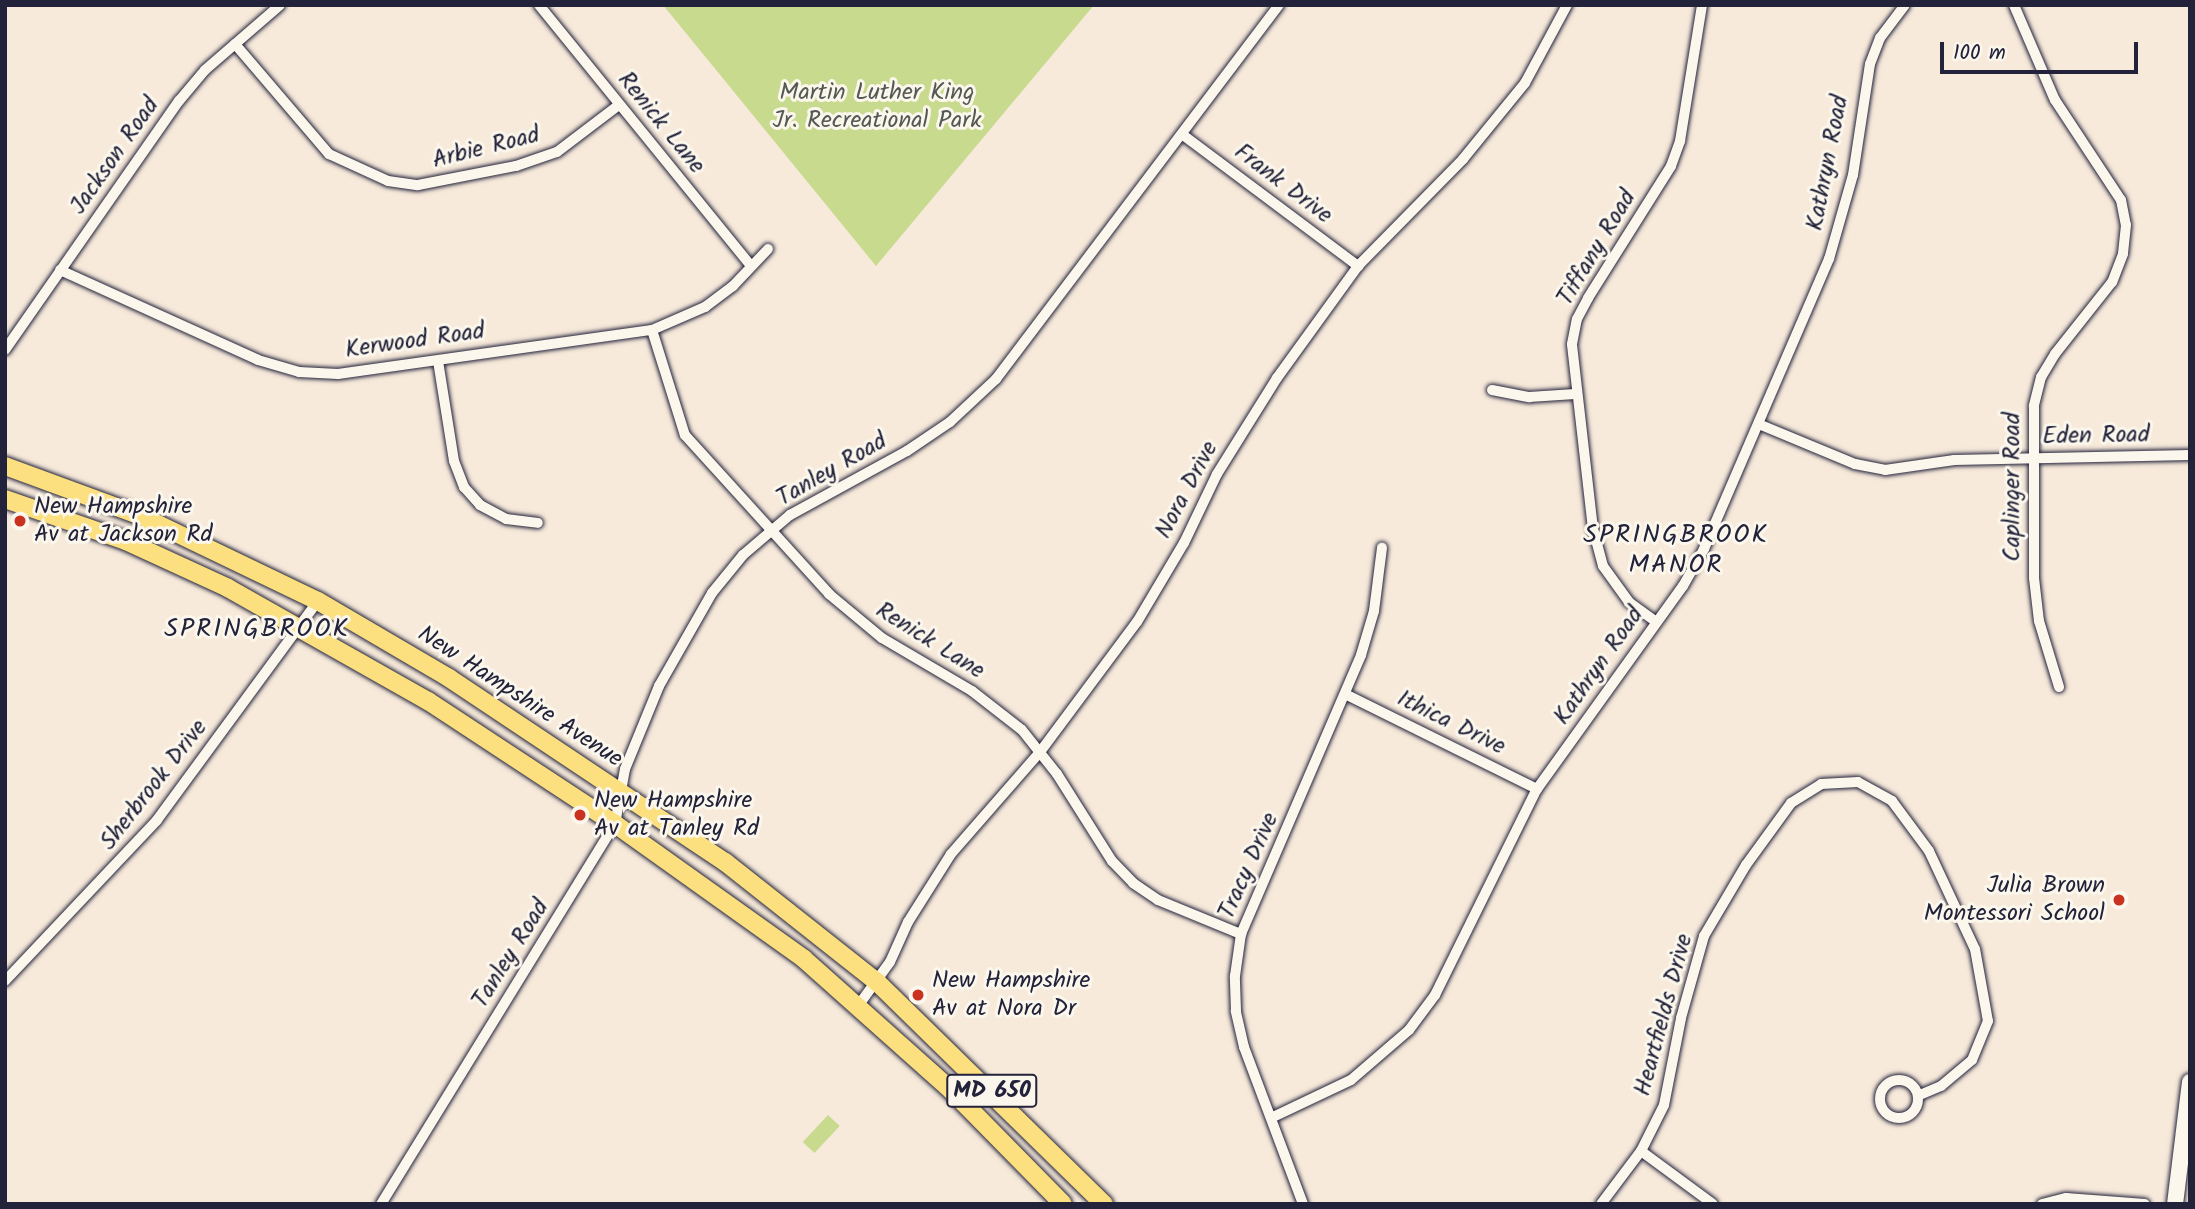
<!DOCTYPE html>
<html>
<head>
<meta charset="utf-8">
<style>
  body { margin:0 }
  #map { position:relative; width:2195px; height:1209px; overflow:hidden; background:#f7eadb; font-family:Kalam,sans-serif }
  div>[style] { position:absolute }
  .green>* { inset:0; background:#c8da8e; transform-origin:0 0 }
  .roads { filter:drop-shadow(0 0 2px #22223b) drop-shadow(0 0 2px #22223b) }
  .street>* { height:10px; margin:-5px; padding:0 5px; transform-origin:5px; border-radius:5px; background:#fbf7ec }
  .street>.ring { margin:-5px; padding:0; box-sizing:content-box; background:none; border:10px solid #fbf7ec; border-radius:50% }
  .secondary>* { height:16px; margin:-8px; padding:0 8px; transform-origin:8px; border-radius:8px; background:#fbf7ec }
  .primary>* { height:18px; margin:-9px; padding:0 9px; transform-origin:9px; border-radius:9px; background:#fce080 }
  .dots>* { width:19px; height:19px; translate:-50% -50%; box-sizing:border-box; border:4px solid #fbf7ec; border-radius:50% }
  span { translate:-50% -50%; white-space:nowrap; text-align:center; line-height:1.15; -webkit-text-stroke:6px #fbf7ec; paint-order:stroke }
  .shield-label span { padding:2px 5px; background:#fbf7ec; border:2px solid; border-radius:5px; -webkit-text-stroke-width:0 }
  .shield-label { font-size:23px; color:#22223b; font-weight:700 }
  .park-label { font-size:24px; color:#545954 }
  .street-label { font-size:24px; color:#22223b }
  .poi-label { font-size:24px; color:#22223b }
  .left { translate:0 -50%; text-align:left }
  .right { translate:-100% -50%; text-align:right }
  .neighbourhood-label { font-size:26px; color:#22223b; letter-spacing:2px }
  .frame { position:absolute; inset:0; border:7px solid #22223b; pointer-events:none }
  .scale { position:absolute; left:1940px; top:42px; width:198px; height:32px; box-sizing:border-box; border:4px solid #22223b; border-top:0; padding-left:9px; font-size:21px; line-height:24px; white-space:nowrap; color:#22223b; -webkit-text-stroke:5px #fbf7ec; paint-order:stroke }
</style>
</head>
<body>
<div id="map">
  <div class="green">
    <div style="clip-path:polygon(663px 5px,1094px 5px,876px 266px)"></div>
    <div style="left:828px;top:1115px;width:16px;height:37px;rotate:43deg"></div>
  </div>
  <div class="roads">
    <div class="street">
      <div style="left:539px;top:5px;width:336px;rotate:50.9deg"></div>
      <div style="left:2014px;top:5px;width:103px;rotate:66.7deg"></div>
      <div style="left:2055px;top:100px;width:120px;rotate:56.6deg"></div>
      <div style="left:2121px;top:200px;width:25px;rotate:79deg"></div>
      <div style="left:2126px;top:225px;width:29px;rotate:96deg"></div>
      <div style="left:2123px;top:254px;width:30px;rotate:111deg"></div>
      <div style="left:2112px;top:282px;width:92px;rotate:128.4deg"></div>
      <div style="left:2055px;top:354px;width:27px;rotate:121deg"></div>
      <div style="left:2041px;top:377px;width:30px;rotate:104deg"></div>
      <div style="left:2034px;top:406px;width:172px;rotate:90deg"></div>
      <div style="left:2034px;top:578px;width:43px;rotate:83.4deg"></div>
      <div style="left:2039px;top:621px;width:69px;rotate:73.1deg"></div>
      <div style="left:235px;top:44px;width:145px;rotate:49.5deg"></div>
      <div style="left:329px;top:154px;width:65px;rotate:24.6deg"></div>
      <div style="left:388px;top:181px;width:30px;rotate:8deg"></div>
      <div style="left:418px;top:185px;width:100px;rotate:-11deg"></div>
      <div style="left:516px;top:166px;width:43px;rotate:-18.9deg"></div>
      <div style="left:557px;top:152px;width:78px;rotate:-37.2deg"></div>
      <div style="left:1183px;top:135px;width:219px;rotate:36.8deg"></div>
      <div style="left:60px;top:270px;width:217px;rotate:24.4deg"></div>
      <div style="left:258px;top:360px;width:43px;rotate:16.3deg"></div>
      <div style="left:299px;top:372px;width:39px;rotate:3deg"></div>
      <div style="left:338px;top:374px;width:317px;rotate:-8deg"></div>
      <div style="left:652px;top:330px;width:58px;rotate:-23.5deg"></div>
      <div style="left:705px;top:307px;width:35px;rotate:-37deg"></div>
      <div style="left:733px;top:286px;width:51px;rotate:-46.6deg"></div>
      <div style="left:652px;top:330px;width:110px;rotate:72.6deg"></div>
      <div style="left:685px;top:435px;width:215px;rotate:47.8deg"></div>
      <div style="left:829px;top:594px;width:69px;rotate:39.7deg"></div>
      <div style="left:882px;top:638px;width:104px;rotate:30.5deg"></div>
      <div style="left:972px;top:691px;width:63px;rotate:38deg"></div>
      <div style="left:1022px;top:730px;width:56px;rotate:51.5deg"></div>
      <div style="left:1057px;top:774px;width:103px;rotate:57.7deg"></div>
      <div style="left:1112px;top:861px;width:30px;rotate:46deg"></div>
      <div style="left:1133px;top:883px;width:30px;rotate:34deg"></div>
      <div style="left:1158px;top:900px;width:90px;rotate:22.3deg"></div>
      <div style="left:5px;top:350px;width:304px;rotate:-55.1deg"></div>
      <div style="left:179px;top:101px;width:40px;rotate:-50deg"></div>
      <div style="left:205px;top:70px;width:99px;rotate:-40.9deg"></div>
      <div style="left:438px;top:361px;width:101px;rotate:80.9deg"></div>
      <div style="left:454px;top:461px;width:28px;rotate:69deg"></div>
      <div style="left:464px;top:487px;width:24px;rotate:48deg"></div>
      <div style="left:480px;top:505px;width:30px;rotate:28deg"></div>
      <div style="left:506px;top:519px;width:32px;rotate:7deg"></div>
      <div style="left:1492px;top:390px;width:38px;rotate:11deg"></div>
      <div style="left:1529px;top:397px;width:46px;rotate:-3.7deg"></div>
      <div style="left:1761px;top:425px;width:102px;rotate:22.5deg"></div>
      <div style="left:1855px;top:464px;width:31px;rotate:11deg"></div>
      <div style="left:1885px;top:470px;width:70px;rotate:-8.2deg"></div>
      <div style="left:1954px;top:460px;width:236px;rotate:-1.2deg"></div>
      <div style="left:1655px;top:621px;width:32px;rotate:-144deg"></div>
      <div style="left:1629px;top:602px;width:44px;rotate:-125.8deg"></div>
      <div style="left:1603px;top:566px;width:38px;rotate:-105deg"></div>
      <div style="left:1593px;top:529px;width:186px;rotate:-96.5deg"></div>
      <div style="left:1572px;top:344px;width:25px;rotate:-79deg"></div>
      <div style="left:1577px;top:319px;width:24px;rotate:-62deg"></div>
      <div style="left:1588px;top:298px;width:156px;rotate:-57.8deg"></div>
      <div style="left:1671px;top:166px;width:27px;rotate:-70deg"></div>
      <div style="left:1680px;top:141px;width:138px;rotate:-80.8deg"></div>
      <div style="left:1347px;top:695px;width:212px;rotate:26.3deg"></div>
      <div style="left:5px;top:981px;width:221px;rotate:-46.6deg"></div>
      <div style="left:157px;top:820px;width:272px;rotate:-53.7deg"></div>
      <div style="left:858px;top:1006px;width:54px;rotate:-54deg"></div>
      <div style="left:890px;top:962px;width:44px;rotate:-65.8deg"></div>
      <div style="left:908px;top:922px;width:80px;rotate:-57.7deg"></div>
      <div style="left:951px;top:854px;width:135px;rotate:-48.9deg"></div>
      <div style="left:1040px;top:752px;width:162px;rotate:-53.3deg"></div>
      <div style="left:1137px;top:622px;width:92px;rotate:-59.3deg"></div>
      <div style="left:1184px;top:543px;width:76px;rotate:-64.4deg"></div>
      <div style="left:1217px;top:474px;width:113px;rotate:-58deg"></div>
      <div style="left:1277px;top:378px;width:138px;rotate:-54.1deg"></div>
      <div style="left:1358px;top:266px;width:150px;rotate:-45.5deg"></div>
      <div style="left:1463px;top:159px;width:98px;rotate:-50.8deg"></div>
      <div style="left:1525px;top:83px;width:89px;rotate:-61.7deg"></div>
      <div class="ring" style="left:1880px;top:1080px;width:28px;height:28px"></div>
      <div style="left:1273px;top:1117px;width:86px;rotate:-25.4deg"></div>
      <div style="left:1351px;top:1080px;width:77px;rotate:-40.8deg"></div>
      <div style="left:1409px;top:1030px;width:44px;rotate:-53.4deg"></div>
      <div style="left:1435px;top:995px;width:230px;rotate:-63.7deg"></div>
      <div style="left:1537px;top:789px;width:250px;rotate:-54.3deg"></div>
      <div style="left:1683px;top:586px;width:43px;rotate:-60.4deg"></div>
      <div style="left:1704px;top:549px;width:316px;rotate:-66.7deg"></div>
      <div style="left:1829px;top:259px;width:87px;rotate:-74.1deg"></div>
      <div style="left:1853px;top:175px;width:112px;rotate:-81.3deg"></div>
      <div style="left:1870px;top:64px;width:28px;rotate:-69deg"></div>
      <div style="left:1880px;top:38px;width:41px;rotate:-52.9deg"></div>
      <div style="left:1641px;top:1151px;width:89px;rotate:36.4deg"></div>
      <div style="left:381px;top:1204px;width:446px;rotate:-58.4deg"></div>
      <div style="left:615px;top:824px;width:56px;rotate:-79.7deg"></div>
      <div style="left:625px;top:769px;width:90px;rotate:-67.7deg"></div>
      <div style="left:659px;top:686px;width:107px;rotate:-60.3deg"></div>
      <div style="left:712px;top:593px;width:49px;rotate:-50.8deg"></div>
      <div style="left:743px;top:555px;width:62px;rotate:-40.4deg"></div>
      <div style="left:790px;top:515px;width:133px;rotate:-28.7deg"></div>
      <div style="left:907px;top:451px;width:52px;rotate:-34deg"></div>
      <div style="left:950px;top:422px;width:63px;rotate:-43.1deg"></div>
      <div style="left:996px;top:379px;width:469px;rotate:-52.9deg"></div>
      <div style="left:1303px;top:1204px;width:168px;rotate:-110.6deg"></div>
      <div style="left:1244px;top:1047px;width:37px;rotate:-103deg"></div>
      <div style="left:1236px;top:1011px;width:35px;rotate:-92deg"></div>
      <div style="left:1235px;top:976px;width:42px;rotate:-81.9deg"></div>
      <div style="left:1241px;top:934px;width:304px;rotate:-66.7deg"></div>
      <div style="left:1361px;top:655px;width:46px;rotate:-73.5deg"></div>
      <div style="left:1374px;top:611px;width:64px;rotate:-82.8deg"></div>
      <div style="left:1601px;top:1204px;width:66px;rotate:-53deg"></div>
      <div style="left:1641px;top:1151px;width:51px;rotate:-63.4deg"></div>
      <div style="left:1664px;top:1105px;width:89px;rotate:-78.9deg"></div>
      <div style="left:1681px;top:1018px;width:85px;rotate:-74.3deg"></div>
      <div style="left:1704px;top:936px;width:82px;rotate:-59.4deg"></div>
      <div style="left:1746px;top:865px;width:77px;rotate:-54deg"></div>
      <div style="left:1791px;top:803px;width:36px;rotate:-32deg"></div>
      <div style="left:1821px;top:784px;width:37px;rotate:-3deg"></div>
      <div style="left:1858px;top:782px;width:39px;rotate:29deg"></div>
      <div style="left:1892px;top:801px;width:62px;rotate:53.5deg"></div>
      <div style="left:1929px;top:851px;width:108px;rotate:64.9deg"></div>
      <div style="left:1975px;top:949px;width:73px;rotate:79.8deg"></div>
      <div style="left:1988px;top:1021px;width:42px;rotate:112.3deg"></div>
      <div style="left:1972px;top:1060px;width:40px;rotate:140deg"></div>
      <div style="left:1941px;top:1086px;width:25px;rotate:157deg"></div>
      <div style="left:2042px;top:1204px;width:25px;rotate:-14deg"></div>
      <div style="left:2066px;top:1198px;width:79px;rotate:4.3deg"></div>
    </div>
    <div class="secondary">
      <div style="left:2175px;top:1204px;width:123px;rotate:-83deg"></div>
    </div>
    <div class="primary">
      <div style="left:5px;top:466px;width:145px;rotate:20.2deg"></div>
      <div style="left:141px;top:516px;width:196px;rotate:25.7deg"></div>
      <div style="left:318px;top:601px;width:152px;rotate:30.4deg"></div>
      <div style="left:449px;top:678px;width:332px;rotate:33.7deg"></div>
      <div style="left:725px;top:862px;width:194px;rotate:38.3deg"></div>
      <div style="left:877px;top:982px;width:318px;rotate:44.4deg"></div>
      <div style="left:5px;top:499px;width:128px;rotate:19.1deg"></div>
      <div style="left:126px;top:541px;width:112px;rotate:24.7deg"></div>
      <div style="left:228px;top:588px;width:230px;rotate:29.5deg"></div>
      <div style="left:428px;top:701px;width:224px;rotate:33.3deg"></div>
      <div style="left:615px;top:824px;width:232px;rotate:35.5deg"></div>
      <div style="left:804px;top:959px;width:198px;rotate:41.7deg"></div>
      <div style="left:952px;top:1091px;width:158px;rotate:45.5deg"></div>
    </div>
  </div>
  <div class="dots">
    <div style="left:20px;top:521px;background:#c8321e"></div>
    <div style="left:580px;top:815px;background:#c8321e"></div>
    <div style="left:2119px;top:900px;background:#c8321e"></div>
    <div style="left:918px;top:995px;background:#c8321e"></div>
  </div>
  <div class="shield-label">
    <span style="left:992px;top:1091px">MD 650</span>
  </div>
  <div class="park-label">
    <span style="left:877px;top:107px">Martin Luther King<br>Jr. Recreational Park</span>
  </div>
  <div class="street-label">
    <span style="left:661px;top:123px;rotate:51deg">Renick Lane</span>
    <span style="left:486px;top:148px;rotate:-14deg">Arbie Road</span>
    <span style="left:115px;top:156px;rotate:-55deg">Jackson Road</span>
    <span style="left:1828px;top:163px;rotate:-79deg">Kathryn Road</span>
    <span style="left:1283px;top:184px;rotate:37deg">Frank Drive</span>
    <span style="left:1597px;top:248px;rotate:-59deg">Tiffany Road</span>
    <span style="left:415px;top:341px;rotate:-8deg">Kerwood Road</span>
    <span style="left:2096px;top:436px;rotate:-1deg">Eden Road</span>
    <span style="left:832px;top:470px;rotate:-30deg">Tanley Road</span>
    <span style="left:2013px;top:487px;rotate:-90deg">Caplinger Road</span>
    <span style="left:1187px;top:490px;rotate:-62deg">Nora Drive</span>
    <span style="left:930px;top:641px;rotate:32deg">Renick Lane</span>
    <span style="left:1599px;top:666px;rotate:-55deg">Kathryn Road</span>
    <span style="left:520px;top:697px;rotate:33deg">New Hampshire Avenue</span>
    <span style="left:1451px;top:723px;rotate:26deg">Ithica Drive</span>
    <span style="left:154px;top:785px;rotate:-52deg">Sherbrook Drive</span>
    <span style="left:1249px;top:866px;rotate:-66deg">Tracy Drive</span>
    <span style="left:511px;top:954px;rotate:-58deg">Tanley Road</span>
    <span style="left:1664px;top:1015px;rotate:-75deg">Heartfields Drive</span>
  </div>
  <div class="poi-label">
    <span class="left" style="left:34px;top:521px">New Hampshire<br>Av at Jackson Rd</span>
    <span class="left" style="left:594px;top:815px">New Hampshire<br>Av at Tanley Rd</span>
    <span class="right" style="left:2105px;top:900px">Julia Brown<br>Montessori School</span>
    <span class="left" style="left:932px;top:995px">New Hampshire<br>Av at Nora Dr</span>
  </div>
  <div class="neighbourhood-label">
    <span style="left:1676px;top:551px">SPRINGBROOK<br>MANOR</span>
    <span style="left:257px;top:630px">SPRINGBROOK</span>
  </div>
  <div class="frame"></div>
  <div class="scale">100 m</div>
</div>
</body>
</html>
